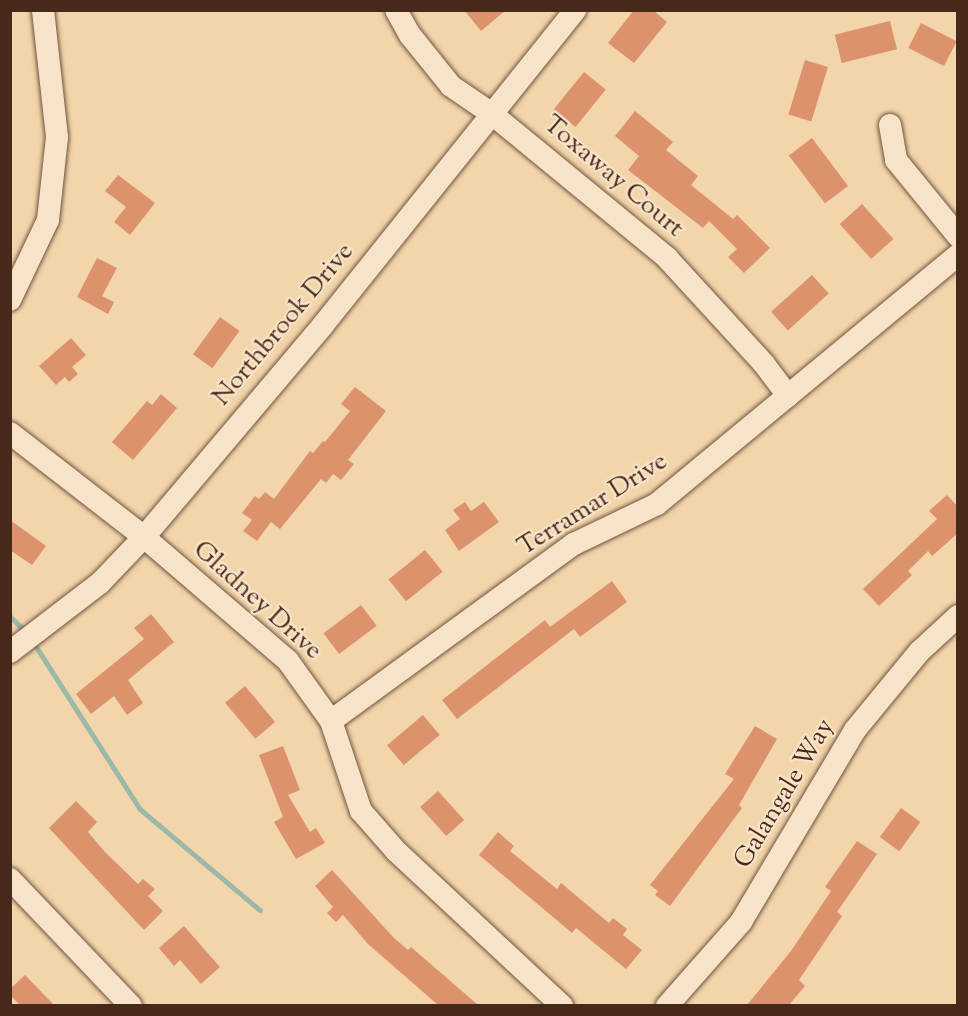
<!DOCTYPE html>
<html>
<head>
<meta charset="utf-8">
<style>
  body { margin:0 }
  #map { position:relative; width:968px; height:1016px; overflow:hidden; background:#f3d5ab; font-family:"Sorts Mill Goudy",serif }
  div>[style] { position:absolute }
  .stream>* { height:4.5px; margin:-2.25px; padding:0 2.25px; transform-origin:2.25px; border-radius:2.25px; background:#9bb9a8 }
  .building>* { inset:0; background:#dc926d; transform-origin:0 0 }
  .roads { filter:drop-shadow(0 0 2px #72543f) drop-shadow(0 0 2px #72543f) }
  .minor>* { height:22px; margin:-11px; padding:0 11px; transform-origin:11px; border-radius:11px; background:#f7e4c8 }
  span { translate:-50% -50%; white-space:nowrap; text-align:center; line-height:1.15; -webkit-text-stroke:4.5px #f7e4c8; paint-order:stroke }
  .street-label { font-size:26px; color:#47291b }
  .frame { position:absolute; inset:0; border:12px solid #47291b; pointer-events:none }
</style>
</head>
<body>
<div id="map">
  <div class="stream">
    <div style="left:10px;top:616px;width:21px;rotate:45deg"></div>
    <div style="left:34px;top:643px;width:197px;rotate:57.4deg"></div>
    <div style="left:140px;top:809px;width:157px;rotate:40.1deg"></div>
  </div>
  <div class="building">
    <div style="clip-path:polygon(464px 10px,506px 10px,481px 31px)"></div>
    <div style="clip-path:polygon(634px 10px,653px 10px,667px 22px,634px 63px,608px 43px)"></div>
    <div style="left:890px;top:21px;width:29px;height:57px;rotate:76deg"></div>
    <div style="left:921px;top:23px;width:40px;height:28px;rotate:27deg"></div>
    <div style="left:805px;top:60px;width:24px;height:57px;rotate:17deg"></div>
    <div style="left:584px;top:72px;width:28px;height:48px;rotate:39deg"></div>
    <div style="clip-path:polygon(635px 111px,673px 142px,666px 150px,698px 176px,691px 185px,733px 219px,737px 215px,770px 248px,744px 273px,728px 257px,737px 249px,709px 221px,703px 228px,628px 170px,639px 156px,615px 136px)"></div>
    <div style="left:812px;top:138px;width:60px;height:29px;rotate:53deg"></div>
    <div style="clip-path:polygon(118px 175px,155px 203px,130px 235px,114px 222px,126px 207px,105px 191px)"></div>
    <div style="left:862px;top:204px;width:47px;height:30px;rotate:48deg"></div>
    <div style="clip-path:polygon(97px 258px,117px 268px,102px 296px,114px 302px,108px 314px,77px 297px)"></div>
    <div style="left:812px;top:275px;width:25px;height:55px;rotate:48deg"></div>
    <div style="left:220px;top:317px;width:24px;height:46px;rotate:36deg"></div>
    <div style="clip-path:polygon(71px 338px,86px 355px,72px 367px,78px 374px,69px 382px,65px 377px,56px 385px,39px 366px)"></div>
    <div style="clip-path:polygon(355px 387px,386px 411px,348px 460px,354px 464px,341px 480px,333px 474px,326px 483px,321px 479px,280px 529px,271px 522px,257px 541px,243px 531px,252px 520px,242px 513px,255px 496px,259px 499px,265px 492px,274px 499px,310px 451px,313px 453px,323px 441px,325px 442px,350px 411px,341px 404px)"></div>
    <div style="clip-path:polygon(161px 394px,177px 408px,133px 460px,112px 442px,147px 401px,152px 405px)"></div>
    <div style="clip-path:polygon(947px 495px,957px 506px,957px 534px,932px 556px,928px 551px,908px 571px,912px 575px,879px 606px,863px 589px,937px 519px,929px 511px)"></div>
    <div style="clip-path:polygon(465px 502px,471px 511px,484px 502px,499px 522px,459px 551px,445px 530px,460px 519px,453px 510px)"></div>
    <div style="clip-path:polygon(10px 520px,46px 546px,32px 565px,10px 550px)"></div>
    <div style="left:425px;top:550px;width:28px;height:47px;rotate:51deg"></div>
    <div style="clip-path:polygon(612px 581px,627px 602px,580px 637px,574px 629px,457px 719px,442px 700px,545px 620px,550px 627px)"></div>
    <div style="left:361px;top:605px;width:26px;height:47px;rotate:53deg"></div>
    <div style="clip-path:polygon(151px 614px,174px 642px,128px 680px,143px 703px,127px 715px,114px 696px,91px 714px,76px 694px,144px 639px,134px 628px)"></div>
    <div style="left:245px;top:686px;width:47px;height:26px;rotate:50deg"></div>
    <div style="left:423px;top:715px;width:26px;height:47px;rotate:50deg"></div>
    <div style="clip-path:polygon(755px 726px,777px 739px,739px 805px,742px 808px,670px 906px,655px 895px,658px 891px,650px 885px,734px 779px,725px 774px)"></div>
    <div style="clip-path:polygon(283px 746px,300px 790px,288px 795px,310px 832px,316px 828px,325px 843px,296px 859px,274px 822px,283px 817px,259px 755px)"></div>
    <div style="left:438px;top:791px;width:39px;height:24px;rotate:48deg"></div>
    <div style="clip-path:polygon(76px 801px,97px 822px,88px 832px,105px 852px,138px 884px,143px 879px,155px 889px,148px 896px,163px 911px,144px 930px,49px 828px)"></div>
    <div style="left:901px;top:808px;width:24px;height:36px;rotate:36deg"></div>
    <div style="clip-path:polygon(498px 832px,514px 846px,510px 851px,557px 889px,561px 883px,609px 923px,613px 918px,627px 929px,623px 935px,642px 950px,626px 969px,576px 928px,572px 933px,479px 855px)"></div>
    <div style="clip-path:polygon(857px 841px,877px 854px,837px 912px,842px 916px,799px 980px,805px 986px,789px 1005px,747px 1005px,791px 951px,831px 891px,825px 887px)"></div>
    <div style="clip-path:polygon(332px 870px,394px 938px,408px 950px,411px 947px,478px 1005px,438px 1005px,368px 944px,343px 915px,336px 922px,327px 913px,333px 907px,315px 886px)"></div>
    <div style="clip-path:polygon(184px 926px,220px 967px,201px 984px,180px 960px,174px 966px,159px 948px)"></div>
    <div style="clip-path:polygon(25px 975px,54px 1005px,20px 1005px,10px 995px,10px 989px)"></div>
  </div>
  <div class="roads">
    <div class="minor">
      <div style="left:396px;top:10px;width:29px;rotate:61deg"></div>
      <div style="left:410px;top:35px;width:65px;rotate:51.2deg"></div>
      <div style="left:451px;top:86px;width:50px;rotate:34.3deg"></div>
      <div style="left:492px;top:114px;width:227px;rotate:39.4deg"></div>
      <div style="left:667px;top:258px;width:144px;rotate:47.5deg"></div>
      <div style="left:764px;top:364px;width:40px;rotate:53deg"></div>
      <div style="left:890px;top:125px;width:36px;rotate:80deg"></div>
      <div style="left:896px;top:160px;width:98px;rotate:50.8deg"></div>
      <div style="left:10px;top:300px;width:89px;rotate:-64.6deg"></div>
      <div style="left:48px;top:220px;width:83px;rotate:-83.8deg"></div>
      <div style="left:57px;top:137px;width:128px;rotate:-96.3deg"></div>
      <div style="left:10px;top:433px;width:170px;rotate:37.8deg"></div>
      <div style="left:144px;top:537px;width:190px;rotate:40.7deg"></div>
      <div style="left:288px;top:661px;width:74px;rotate:54.4deg"></div>
      <div style="left:331px;top:721px;width:95px;rotate:71.6deg"></div>
      <div style="left:361px;top:811px;width:53px;rotate:48.8deg"></div>
      <div style="left:396px;top:851px;width:227px;rotate:43deg"></div>
      <div style="left:10px;top:652px;width:113px;rotate:-37.5deg"></div>
      <div style="left:100px;top:583px;width:64px;rotate:-46.3deg"></div>
      <div style="left:144px;top:537px;width:277px;rotate:-49.8deg"></div>
      <div style="left:323px;top:325px;width:403px;rotate:-51.3deg"></div>
      <div style="left:331px;top:721px;width:301px;rotate:-36.1deg"></div>
      <div style="left:574px;top:544px;width:92px;rotate:-25.7deg"></div>
      <div style="left:657px;top:504px;width:391px;rotate:-39.6deg"></div>
      <div style="left:10px;top:879px;width:175px;rotate:46.4deg"></div>
      <div style="left:667px;top:1006px;width:112px;rotate:-48.6deg"></div>
      <div style="left:741px;top:922px;width:223px;rotate:-59.3deg"></div>
      <div style="left:855px;top:730px;width:101px;rotate:-50.6deg"></div>
      <div style="left:919px;top:652px;width:53px;rotate:-42.7deg"></div>
    </div>
  </div>
  <div class="street-label">
    <span style="left:613px;top:177px;rotate:40deg">Toxaway Court</span>
    <span style="left:284px;top:325px;rotate:-50deg">Northbrook Drive</span>
    <span style="left:593px;top:505px;rotate:-32deg">Terramar Drive</span>
    <span style="left:257px;top:601px;rotate:42deg">Gladney Drive</span>
    <span style="left:785px;top:794px;rotate:-59deg">Galangale Way</span>
  </div>
  <div class="frame"></div>
</div>
</body>
</html>
